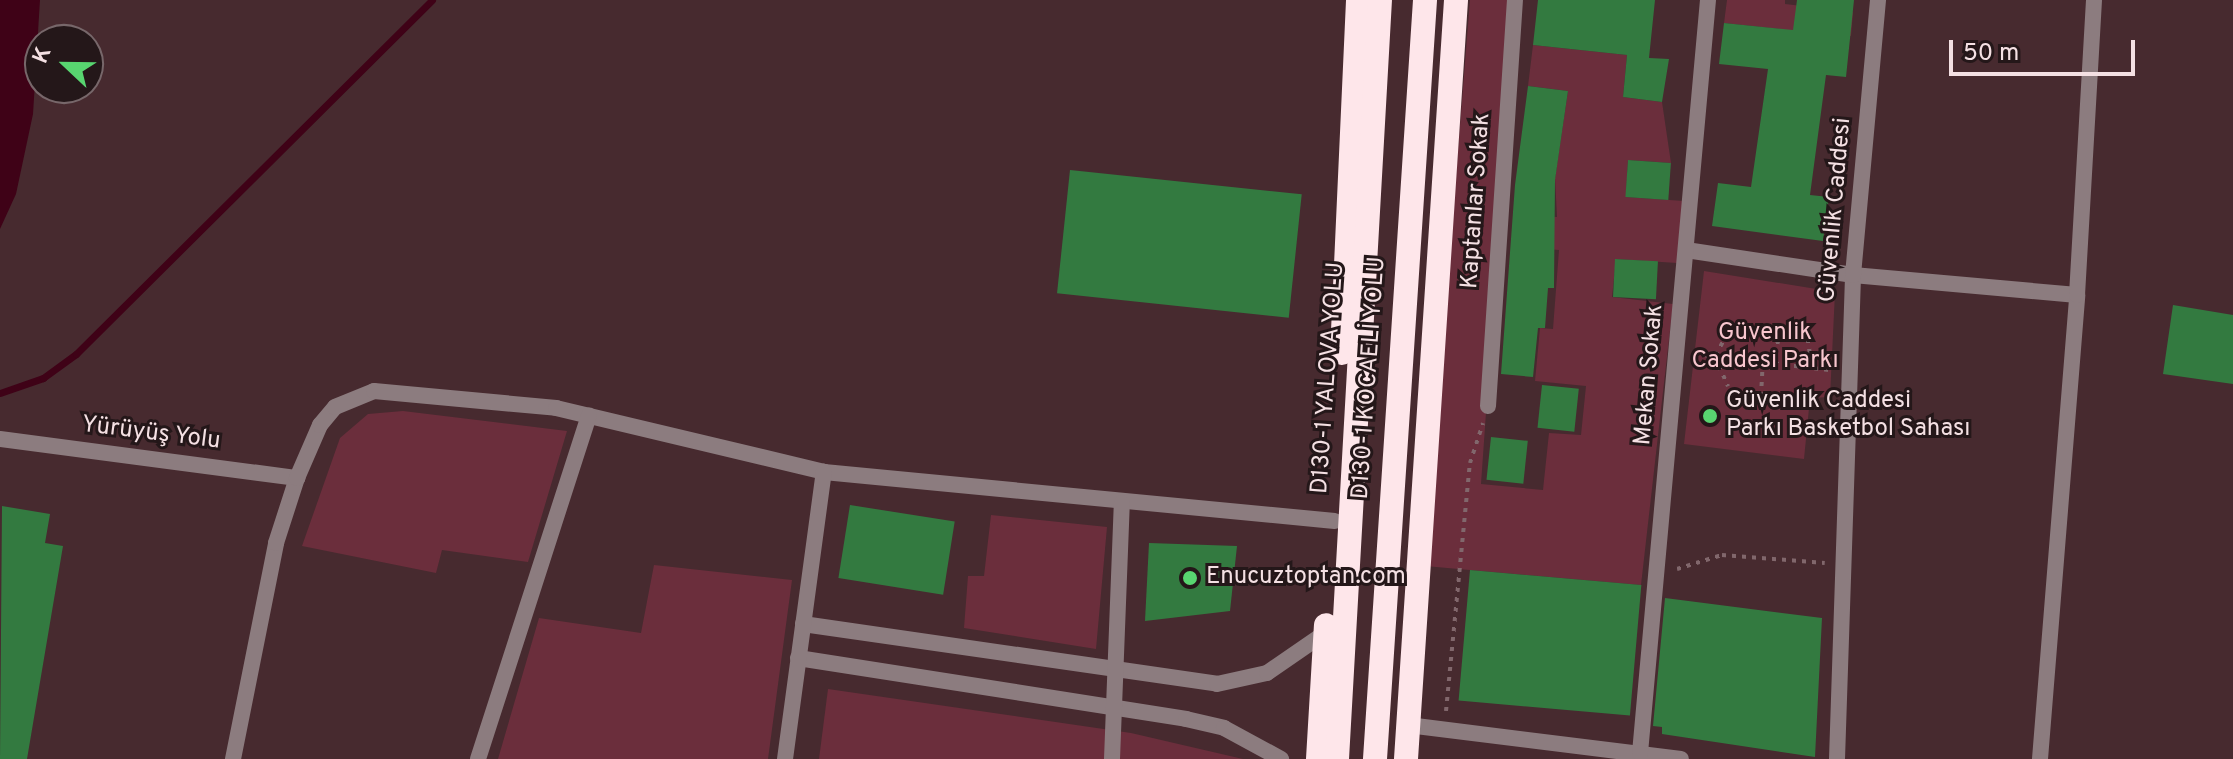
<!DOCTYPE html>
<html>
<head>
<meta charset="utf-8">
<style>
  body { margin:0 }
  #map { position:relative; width:2233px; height:759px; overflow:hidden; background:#472a2f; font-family:Overpass,sans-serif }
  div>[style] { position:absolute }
  .green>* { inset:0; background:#6b2e3c }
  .water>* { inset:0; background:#3f0217 }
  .stream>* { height:7px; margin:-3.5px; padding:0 3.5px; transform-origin:3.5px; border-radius:3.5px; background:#3f0217 }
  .building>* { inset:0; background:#337a40; transform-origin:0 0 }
  .path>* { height:4px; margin-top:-2px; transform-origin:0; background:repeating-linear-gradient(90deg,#81676c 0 4px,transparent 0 10px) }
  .street>* { height:16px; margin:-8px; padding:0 8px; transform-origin:8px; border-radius:8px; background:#8c7c7f }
  .highway>* { height:24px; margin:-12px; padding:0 12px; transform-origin:12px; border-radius:12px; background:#fee6ea }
  .dots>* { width:22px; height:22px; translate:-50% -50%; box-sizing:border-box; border:4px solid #241719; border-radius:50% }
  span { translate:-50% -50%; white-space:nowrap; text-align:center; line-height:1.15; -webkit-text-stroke:6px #241719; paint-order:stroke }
  .street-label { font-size:24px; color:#f4e0e3 }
  .park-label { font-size:24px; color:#f8c6ce }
  .poi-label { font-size:24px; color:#f4e0e3 }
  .left { translate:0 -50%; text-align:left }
  .north { position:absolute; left:24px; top:24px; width:80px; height:80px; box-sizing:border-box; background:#241719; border:2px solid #77676a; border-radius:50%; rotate:292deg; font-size:22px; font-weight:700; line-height:32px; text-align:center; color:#f4e0e3 }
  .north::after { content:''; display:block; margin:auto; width:28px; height:36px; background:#58d570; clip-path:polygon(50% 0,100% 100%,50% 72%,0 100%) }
  .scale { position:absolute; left:1949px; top:40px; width:186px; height:36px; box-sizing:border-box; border:4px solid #f4e0e3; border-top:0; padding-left:10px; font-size:24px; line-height:28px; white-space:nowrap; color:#f4e0e3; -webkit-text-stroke:6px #241719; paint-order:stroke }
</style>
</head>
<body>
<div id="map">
  <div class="green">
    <div style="clip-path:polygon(1470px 0,1515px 0,1481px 484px,1543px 490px,1549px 433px,1581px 435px,1586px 386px,1535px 381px,1540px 328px,1553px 329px,1559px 250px,1512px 246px,1513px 215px,1557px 217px,1555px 178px,1568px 91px,1528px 86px,1533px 45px,1627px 55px,1623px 97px,1662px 102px,1671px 163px,1628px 160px,1626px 197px,1684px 201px,1677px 263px,1616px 259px,1612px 297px,1673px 304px,1641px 585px,1425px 566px)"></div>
    <div style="clip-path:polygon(1727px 0,1785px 0,1785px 4px,1853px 12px,1851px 36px,1794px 29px,1789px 70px,1781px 29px,1724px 23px)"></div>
    <div style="clip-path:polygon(1704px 271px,1835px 292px,1830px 397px,1810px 398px,1804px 459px,1684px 444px)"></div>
    <div style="clip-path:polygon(403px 411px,567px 431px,528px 562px,442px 550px,436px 573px,302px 546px,340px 438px,368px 414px)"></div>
    <div style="clip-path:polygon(991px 515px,1107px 527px,1096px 649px,964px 628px,968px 576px,984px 576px)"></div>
    <div style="clip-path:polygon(654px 565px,792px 580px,768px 759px,498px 759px,539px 618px,641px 633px)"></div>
    <div style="clip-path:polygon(828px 689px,1131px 733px,1243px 759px,819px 759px)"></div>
  </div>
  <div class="water">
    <div style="clip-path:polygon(0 0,40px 0,33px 114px,16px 194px,0 229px)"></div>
  </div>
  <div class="stream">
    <div style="left:0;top:393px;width:46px;rotate:-19.2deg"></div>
    <div style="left:43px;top:378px;width:41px;rotate:-36deg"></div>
    <div style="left:76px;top:354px;width:502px;rotate:-44.84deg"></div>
  </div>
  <div class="building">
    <div style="clip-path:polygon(1538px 0,1655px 0,1649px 58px,1669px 59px,1662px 102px,1623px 97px,1627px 55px,1533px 45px)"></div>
    <div style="clip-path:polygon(1797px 0,1854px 0,1846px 77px,1826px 75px,1810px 195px,1829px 197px,1823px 241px,1712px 226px,1718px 183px,1751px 187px,1768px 69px,1719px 64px,1724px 23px,1793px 30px)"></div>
    <div style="clip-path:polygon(1528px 86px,1568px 91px,1555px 180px,1554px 288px,1548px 288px,1545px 328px,1538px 328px,1533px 377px,1501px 374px,1515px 185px)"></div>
    <div style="left:1628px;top:160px;width:43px;height:37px;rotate:4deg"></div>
    <div style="left:1070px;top:170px;width:233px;height:124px;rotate:6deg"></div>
    <div style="left:1615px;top:259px;width:43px;height:38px;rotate:3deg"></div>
    <div style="clip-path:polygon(2173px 305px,2233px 315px,2233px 384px,2163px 374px)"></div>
    <div style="left:1542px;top:385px;width:37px;height:43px;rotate:6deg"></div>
    <div style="left:1491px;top:437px;width:37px;height:43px;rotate:6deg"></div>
    <div style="left:850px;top:505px;width:106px;height:74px;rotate:9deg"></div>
    <div style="clip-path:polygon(2px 506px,50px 514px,45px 543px,63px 546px,27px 759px,0 759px)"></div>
    <div style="clip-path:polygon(1149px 543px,1237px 546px,1230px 611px,1145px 621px)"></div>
    <div style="left:1470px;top:570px;width:172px;height:131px;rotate:5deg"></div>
    <div style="clip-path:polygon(1665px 598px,1822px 618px,1815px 757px,1662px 734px,1662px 727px,1653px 726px)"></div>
  </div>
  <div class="path">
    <div style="left:1727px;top:334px;width:26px;rotate:118deg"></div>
    <div style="left:1715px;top:357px;width:32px;rotate:66deg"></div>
    <div style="left:1695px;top:354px;width:135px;rotate:6.8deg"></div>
    <div style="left:1771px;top:363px;width:35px;rotate:-72deg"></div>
    <div style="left:1782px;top:330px;width:18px;rotate:-22deg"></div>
    <div style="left:1799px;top:323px;width:9px;rotate:41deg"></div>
    <div style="left:1806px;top:329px;width:39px;rotate:81deg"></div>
    <div style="left:1761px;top:396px;width:33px;rotate:-87deg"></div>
    <div style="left:1677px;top:569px;width:47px;rotate:-17.3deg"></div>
    <div style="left:1722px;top:555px;width:103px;rotate:4.4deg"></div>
    <div style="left:1446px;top:711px;width:249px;rotate:-84.5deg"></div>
    <div style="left:1470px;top:463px;width:42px;rotate:-72deg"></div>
  </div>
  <div class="street">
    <div style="left:1686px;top:250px;width:169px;rotate:8.5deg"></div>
    <div style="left:1853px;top:275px;width:225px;rotate:5.1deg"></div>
    <div style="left:1488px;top:406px;width:407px;rotate:-86.2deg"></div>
    <div style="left:0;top:439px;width:300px;rotate:7.5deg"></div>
    <div style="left:803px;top:624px;width:418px;rotate:8.2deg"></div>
    <div style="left:1217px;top:684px;width:51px;rotate:-12.4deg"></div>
    <div style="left:1267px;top:673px;width:70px;rotate:-34.6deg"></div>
    <div style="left:798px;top:658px;width:393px;rotate:8.9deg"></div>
    <div style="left:1186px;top:719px;width:39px;rotate:13deg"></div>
    <div style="left:1224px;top:728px;width:65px;rotate:28.5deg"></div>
    <div style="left:1408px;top:725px;width:275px;rotate:7.1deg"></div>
    <div style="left:1640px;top:753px;width:756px;rotate:-84.84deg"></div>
    <div style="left:233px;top:759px;width:220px;rotate:-78.7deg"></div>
    <div style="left:276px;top:543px;width:68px;rotate:-72.1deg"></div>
    <div style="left:297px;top:478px;width:58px;rotate:-66.5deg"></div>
    <div style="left:320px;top:425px;width:23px;rotate:-50deg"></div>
    <div style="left:335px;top:407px;width:42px;rotate:-22.3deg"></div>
    <div style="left:374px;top:391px;width:183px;rotate:5.3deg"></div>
    <div style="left:556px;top:408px;width:276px;rotate:13.4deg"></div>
    <div style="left:824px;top:472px;width:513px;rotate:5.48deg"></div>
    <div style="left:478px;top:759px;width:361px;rotate:-72.1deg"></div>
    <div style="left:785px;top:759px;width:290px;rotate:-82.3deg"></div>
    <div style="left:1112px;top:759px;width:256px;rotate:-87.8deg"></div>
    <div style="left:1837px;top:759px;width:484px;rotate:-88.1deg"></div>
    <div style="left:1853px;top:275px;width:276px;rotate:-84.8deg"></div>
    <div style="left:2040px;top:759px;width:465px;rotate:-85.4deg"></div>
    <div style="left:2077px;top:295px;width:295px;rotate:-86.7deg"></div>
  </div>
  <div class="highway">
    <div style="left:1342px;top:353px;width:353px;rotate:-87.4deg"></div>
    <div style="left:1318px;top:759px;width:134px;rotate:-86.6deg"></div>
    <div style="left:1337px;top:759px;width:760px;rotate:-86.76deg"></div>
    <div style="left:1375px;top:759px;width:761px;rotate:-86.23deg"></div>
    <div style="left:1406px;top:759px;width:761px;rotate:-86.23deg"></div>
  </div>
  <div class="dots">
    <div style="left:1710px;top:416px;background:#58d570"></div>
    <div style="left:1190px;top:578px;background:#58d570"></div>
  </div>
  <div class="street-label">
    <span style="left:1477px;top:201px;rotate:-86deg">Kaptanlar Sokak</span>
    <span style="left:1836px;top:210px;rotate:-85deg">Güvenlik Caddesi</span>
    <span style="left:1650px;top:375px;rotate:-85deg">Mekan Sokak</span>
    <span style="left:1329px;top:378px;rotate:-86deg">D130-1 YALOVA YOLU</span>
    <span style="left:1370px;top:378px;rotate:-86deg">D130-1 KOCAELİ YOLU</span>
    <span style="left:151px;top:434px;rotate:7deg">Yürüyüş Yolu</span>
  </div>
  <div class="park-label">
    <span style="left:1765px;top:348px">Güvenlik<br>Caddesi Parkı</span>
  </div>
  <div class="poi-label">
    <span class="left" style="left:1726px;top:416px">Güvenlik Caddesi<br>Parkı Basketbol Sahası</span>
    <span class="left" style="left:1206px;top:578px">Enucuztoptan.com</span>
  </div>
  <div class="north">K</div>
  <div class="scale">50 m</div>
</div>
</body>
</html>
